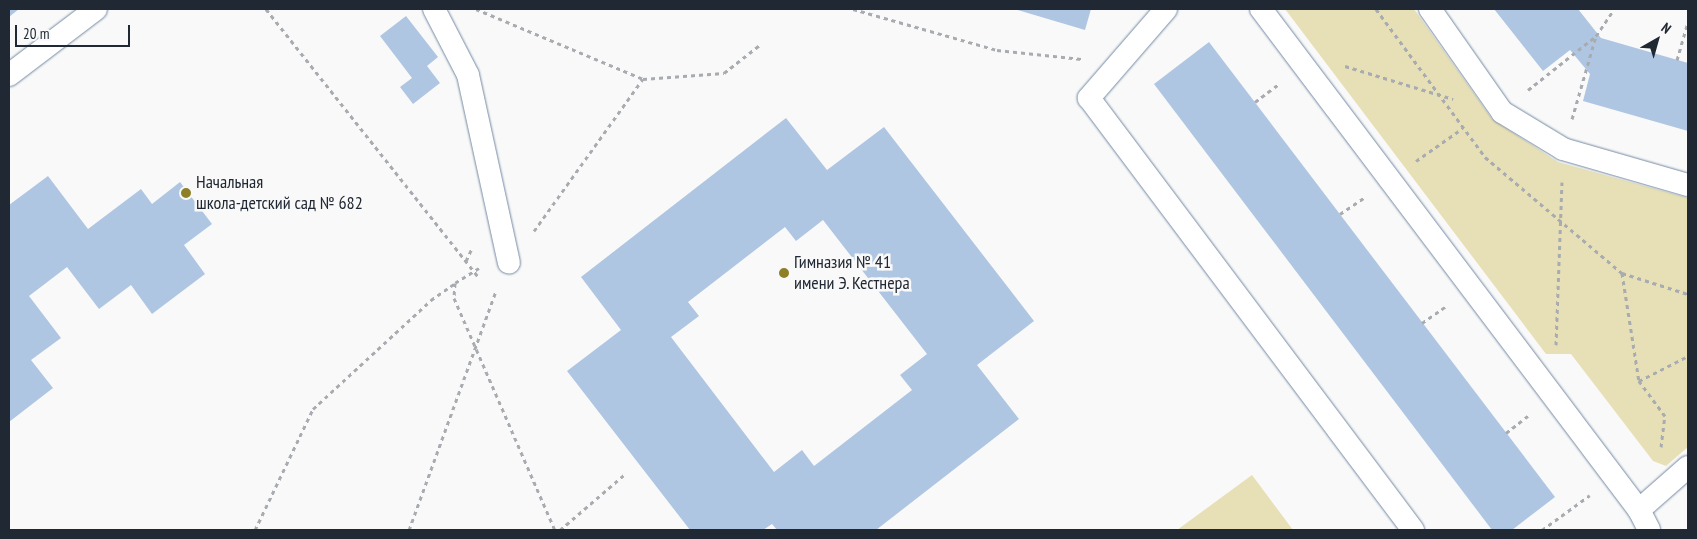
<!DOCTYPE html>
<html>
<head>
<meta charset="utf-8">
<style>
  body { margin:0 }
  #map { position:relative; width:1697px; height:539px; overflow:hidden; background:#f9f9f9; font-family:"PT Sans Narrow",sans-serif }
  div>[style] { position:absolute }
  .green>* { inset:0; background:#e7e0b6 }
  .building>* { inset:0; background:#afc6e2 }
  .path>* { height:3px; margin-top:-1.5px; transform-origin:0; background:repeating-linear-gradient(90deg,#a8abaf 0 4px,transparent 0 8px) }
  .roads { filter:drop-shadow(0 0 1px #7389a3) drop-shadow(0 0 1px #7389a3) }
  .service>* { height:22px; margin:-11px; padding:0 11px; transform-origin:11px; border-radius:11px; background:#fff }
  .dots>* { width:14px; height:14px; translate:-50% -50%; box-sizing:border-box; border:2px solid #f9f9f9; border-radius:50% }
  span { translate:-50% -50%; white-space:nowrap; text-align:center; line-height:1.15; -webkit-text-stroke:5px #f9f9f9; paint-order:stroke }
  .poi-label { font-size:18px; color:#202833 }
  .left { translate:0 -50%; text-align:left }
  .frame { position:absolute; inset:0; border:10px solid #202833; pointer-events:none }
  .north { position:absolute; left:1632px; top:15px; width:50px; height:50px; -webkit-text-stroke:4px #f9f9f9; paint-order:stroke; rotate:38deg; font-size:14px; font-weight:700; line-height:20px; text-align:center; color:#202833 }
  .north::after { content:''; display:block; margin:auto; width:18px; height:22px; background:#202833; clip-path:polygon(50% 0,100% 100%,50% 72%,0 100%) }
  .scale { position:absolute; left:15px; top:25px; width:115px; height:22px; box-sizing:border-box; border:2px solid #202833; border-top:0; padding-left:6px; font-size:15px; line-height:18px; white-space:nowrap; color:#202833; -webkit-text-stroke:4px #f9f9f9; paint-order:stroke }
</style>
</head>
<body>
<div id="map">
  <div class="green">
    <div style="clip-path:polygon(1285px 9px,1414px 9px,1492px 119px,1558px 162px,1688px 198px,1688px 447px,1666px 466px,1653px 461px,1571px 354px,1546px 354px)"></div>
    <div style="clip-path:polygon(1252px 475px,1293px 530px,1177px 530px)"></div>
  </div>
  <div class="building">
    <div style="clip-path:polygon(9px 9px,19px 9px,9px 17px)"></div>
    <div style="clip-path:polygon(1014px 9px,1091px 9px,1085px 30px)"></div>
    <div style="clip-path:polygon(1494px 9px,1578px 9px,1601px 38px,1688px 63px,1688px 131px,1583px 101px,1590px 74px,1570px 50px,1543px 71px)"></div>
    <div style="clip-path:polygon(406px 16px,438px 57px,427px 66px,440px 83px,413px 104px,400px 87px,412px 78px,380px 36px)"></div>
    <div style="clip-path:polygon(1209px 42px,1555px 497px,1512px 530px,1492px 530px,1154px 84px)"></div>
    <div style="clip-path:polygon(evenodd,786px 118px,827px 170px,884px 127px,1034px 321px,977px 365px,1019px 419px,876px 530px,777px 530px,772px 524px,763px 530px,690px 530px,567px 371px,621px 330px,581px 277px,786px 118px,823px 220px,927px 354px,900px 375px,912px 390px,814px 466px,802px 450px,774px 472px,671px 337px,699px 316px,688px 302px,785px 227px,796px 241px,823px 220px)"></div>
    <div style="clip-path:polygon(48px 176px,88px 229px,141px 189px,152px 204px,180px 182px,212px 224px,184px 245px,205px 274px,152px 314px,131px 285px,99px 309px,67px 267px,29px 296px,61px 338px,31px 360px,53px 388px,9px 422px,9px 205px)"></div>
  </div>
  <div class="path">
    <div style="left:266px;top:9px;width:341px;rotate:51.6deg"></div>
    <div style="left:476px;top:9px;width:181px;rotate:22.7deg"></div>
    <div style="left:643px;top:79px;width:81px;rotate:-4.2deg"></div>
    <div style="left:724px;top:73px;width:47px;rotate:-38.1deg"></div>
    <div style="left:853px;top:9px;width:150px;rotate:15.9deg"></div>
    <div style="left:997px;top:50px;width:85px;rotate:6deg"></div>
    <div style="left:1376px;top:9px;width:184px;rotate:53.6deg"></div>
    <div style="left:1485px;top:157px;width:180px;rotate:40.3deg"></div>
    <div style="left:1622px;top:273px;width:69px;rotate:17.7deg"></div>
    <div style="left:1677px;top:60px;width:40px;rotate:-74deg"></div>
    <div style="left:1345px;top:66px;width:113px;rotate:17deg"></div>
    <div style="left:1528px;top:90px;width:87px;rotate:-38.5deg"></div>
    <div style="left:1596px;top:36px;width:32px;rotate:-56deg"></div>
    <div style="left:1255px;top:102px;width:30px;rotate:-37deg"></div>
    <div style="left:1572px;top:119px;width:86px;rotate:-73.9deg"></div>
    <div style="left:1416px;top:161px;width:57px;rotate:-35.1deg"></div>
    <div style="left:1340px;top:214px;width:29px;rotate:-34deg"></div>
    <div style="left:534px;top:231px;width:187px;rotate:-54.4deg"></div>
    <div style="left:466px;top:261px;width:14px;rotate:-65deg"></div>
    <div style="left:479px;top:268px;width:28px;rotate:148deg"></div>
    <div style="left:455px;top:283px;width:15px;rotate:94deg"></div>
    <div style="left:454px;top:298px;width:253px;rotate:66.5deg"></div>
    <div style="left:1622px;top:273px;width:109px;rotate:81.1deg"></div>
    <div style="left:1422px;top:323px;width:29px;rotate:-35deg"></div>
    <div style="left:1556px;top:345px;width:163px;rotate:-87.9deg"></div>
    <div style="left:1506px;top:433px;width:28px;rotate:-38deg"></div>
    <div style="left:1661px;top:447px;width:31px;rotate:-83deg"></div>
    <div style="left:1665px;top:416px;width:44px;rotate:-126.6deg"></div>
    <div style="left:1639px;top:381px;width:55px;rotate:-27deg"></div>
    <div style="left:255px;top:530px;width:134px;rotate:-64.4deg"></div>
    <div style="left:313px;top:409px;width:161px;rotate:-42.7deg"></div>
    <div style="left:431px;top:300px;width:29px;rotate:-35deg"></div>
    <div style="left:409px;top:530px;width:254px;rotate:-70deg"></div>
    <div style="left:560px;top:530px;width:86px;rotate:-40.7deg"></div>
    <div style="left:1542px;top:530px;width:59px;rotate:-36.1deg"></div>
  </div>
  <div class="roads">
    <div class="service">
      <div style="left:434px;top:9px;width:74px;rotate:62.7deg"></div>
      <div style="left:468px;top:75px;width:192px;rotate:77.7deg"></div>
      <div style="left:1166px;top:9px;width:118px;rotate:130.9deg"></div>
      <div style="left:1089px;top:98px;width:540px;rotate:53.13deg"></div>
      <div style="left:1261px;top:9px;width:628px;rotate:52.97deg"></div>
      <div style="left:1639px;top:510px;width:22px;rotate:63deg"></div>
      <div style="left:1430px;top:9px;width:126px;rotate:55deg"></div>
      <div style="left:1502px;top:112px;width:71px;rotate:31.2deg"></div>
      <div style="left:1563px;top:149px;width:130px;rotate:16.1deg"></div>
      <div style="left:9px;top:75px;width:109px;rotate:-37.2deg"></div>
      <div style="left:1639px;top:510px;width:65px;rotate:-41.3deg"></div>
    </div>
  </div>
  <div class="dots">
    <div style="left:186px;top:193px;background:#8e8027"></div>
    <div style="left:784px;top:273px;background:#8e8027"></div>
  </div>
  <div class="poi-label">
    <span class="left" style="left:196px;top:193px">Начальная<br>школа-детский сад № 682</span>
    <span class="left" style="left:794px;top:273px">Гимназия № 41<br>имени Э. Кестнера</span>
  </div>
  <div class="frame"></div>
  <div class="north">N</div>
  <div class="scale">20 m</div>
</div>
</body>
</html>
